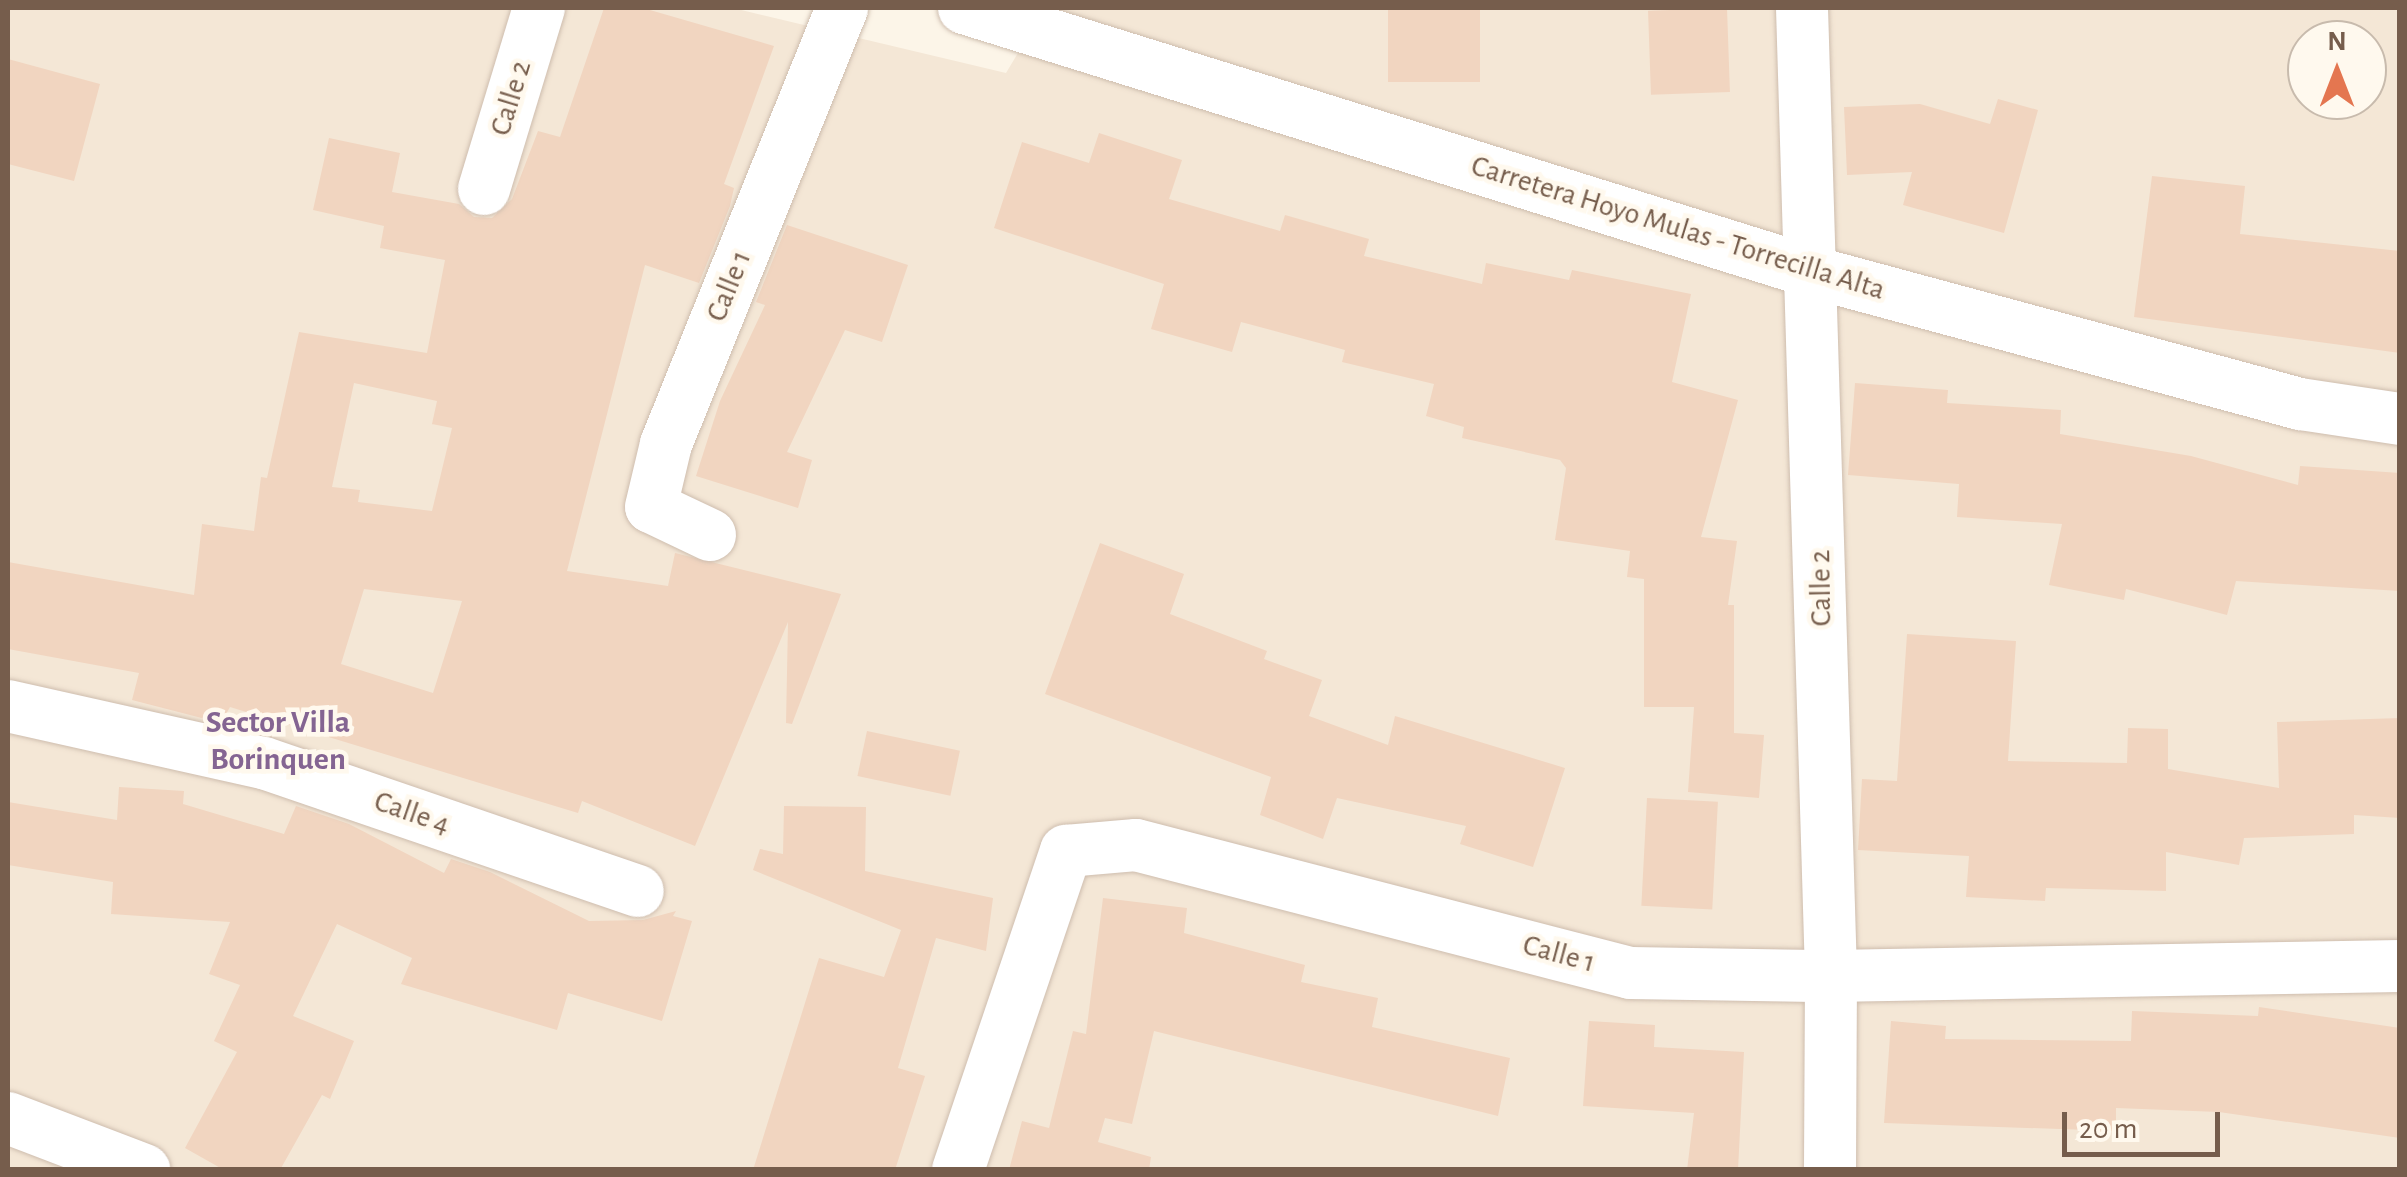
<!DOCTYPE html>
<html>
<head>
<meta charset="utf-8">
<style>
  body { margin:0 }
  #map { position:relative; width:2407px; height:1177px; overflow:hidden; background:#fcf5e8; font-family:"Alegreya Sans",sans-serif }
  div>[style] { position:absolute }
  .residential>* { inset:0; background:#f4e7d6 }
  .building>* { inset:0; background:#f1d5c0; transform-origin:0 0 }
  .roads { filter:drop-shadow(0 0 2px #cebdae) drop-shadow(0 0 2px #cebdae) }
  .minor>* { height:52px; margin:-26px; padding:0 26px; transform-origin:26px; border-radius:26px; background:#fff }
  span { translate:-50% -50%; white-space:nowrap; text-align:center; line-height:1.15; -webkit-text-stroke:9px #fff9ee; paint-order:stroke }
  .street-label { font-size:30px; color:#765d4c }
  .neighbourhood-label { font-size:32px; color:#846492; font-weight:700 }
  .frame { position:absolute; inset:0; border:10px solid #765d4c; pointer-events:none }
  .north { position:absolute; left:2287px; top:20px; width:100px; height:100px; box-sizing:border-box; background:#fff9ee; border:2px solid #c8bbad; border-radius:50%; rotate:0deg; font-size:28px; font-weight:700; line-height:40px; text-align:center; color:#765d4c }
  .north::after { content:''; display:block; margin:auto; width:35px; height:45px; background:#e47650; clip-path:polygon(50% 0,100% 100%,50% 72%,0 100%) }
  .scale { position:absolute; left:2062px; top:1112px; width:158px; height:45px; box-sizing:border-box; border:5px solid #765d4c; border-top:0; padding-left:12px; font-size:30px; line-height:35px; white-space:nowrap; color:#765d4c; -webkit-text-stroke:8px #fff9ee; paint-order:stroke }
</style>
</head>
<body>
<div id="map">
  <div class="residential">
    <div style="clip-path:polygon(evenodd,8px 8px,733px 8px,1006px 73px,1045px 8px,2399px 8px,2399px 1169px,8px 1169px,8px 8px,2307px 40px,2367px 40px,2367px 100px,2307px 100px,2307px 40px)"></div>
  </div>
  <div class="building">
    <div style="clip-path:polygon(evenodd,604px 8px,643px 8px,774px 46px,724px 184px,734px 188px,730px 206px,699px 283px,645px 265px,567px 571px,668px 586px,675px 553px,841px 594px,792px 724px,786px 723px,788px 622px,695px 846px,582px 801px,578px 813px,230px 707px,221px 723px,132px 700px,139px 673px,8px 649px,8px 562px,194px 595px,202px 524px,254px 531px,261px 477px,267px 478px,299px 332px,427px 353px,445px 260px,380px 248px,384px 226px,313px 210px,329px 138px,400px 153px,392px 192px,459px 204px,474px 217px,492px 218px,512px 199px,538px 131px,560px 137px,604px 8px,354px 383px,437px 401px,432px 424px,452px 428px,432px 511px,358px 502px,360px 490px,332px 487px,354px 383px,604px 8px,364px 589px,462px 601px,433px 693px,341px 664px,364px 589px)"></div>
    <div style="left:1388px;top:8px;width:92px;height:74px"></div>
    <div style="left:1727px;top:8px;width:84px;height:79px;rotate:88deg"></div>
    <div style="clip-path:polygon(8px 59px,100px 84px,74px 181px,8px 164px)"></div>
    <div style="clip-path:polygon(1998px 99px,2038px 110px,2004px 233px,1903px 205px,1912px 172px,1847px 175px,1844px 107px,1920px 104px,1990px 124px)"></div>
    <div style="clip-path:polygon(1099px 133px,1182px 160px,1169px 199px,1280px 231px,1285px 215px,1369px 239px,1364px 256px,1482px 284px,1486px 263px,1569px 280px,1572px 270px,1691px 294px,1672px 382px,1738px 400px,1701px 537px,1737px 541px,1728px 605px,1734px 605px,1734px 733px,1764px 735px,1759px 798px,1688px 792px,1694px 707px,1644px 707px,1644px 579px,1627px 577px,1630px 551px,1555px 540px,1566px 468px,1560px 460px,1462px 438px,1464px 427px,1426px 416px,1434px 384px,1342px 362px,1345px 350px,1241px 322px,1232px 352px,1151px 329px,1164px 284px,994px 228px,1022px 142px,1089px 163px)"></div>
    <div style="clip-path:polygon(2152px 176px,2245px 186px,2240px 234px,2400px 251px,2400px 353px,2134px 317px)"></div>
    <div style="clip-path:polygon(787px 225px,908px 265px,882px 342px,845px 330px,787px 452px,812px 460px,798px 508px,696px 476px,720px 401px,765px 305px,756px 302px)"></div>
    <div style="clip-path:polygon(1855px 383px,1948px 390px,1947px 403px,2061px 410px,2060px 434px,2191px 456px,2298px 485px,2300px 466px,2400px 473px,2400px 591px,2236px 581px,2227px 615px,2126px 589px,2124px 600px,2049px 585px,2062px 524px,1957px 517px,1959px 484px,1848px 475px)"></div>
    <div style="clip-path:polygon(1100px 543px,1184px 574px,1170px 614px,1267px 651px,1264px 659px,1322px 680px,1309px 716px,1388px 745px,1395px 716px,1565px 768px,1533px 867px,1460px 844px,1466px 826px,1337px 798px,1323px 839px,1260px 815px,1271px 777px,1045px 694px)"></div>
    <div style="clip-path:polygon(1907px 634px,2016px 641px,2008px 761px,2127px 763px,2128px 728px,2168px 729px,2168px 769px,2279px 788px,2277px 722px,2400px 718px,2400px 818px,2354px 815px,2354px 834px,2244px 838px,2239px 865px,2166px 852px,2166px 891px,2046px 888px,2045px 901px,1966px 897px,1969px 856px,1858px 850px,1862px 779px,1897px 781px)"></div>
    <div style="left:867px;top:731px;width:95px;height:46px;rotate:12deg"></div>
    <div style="clip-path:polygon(119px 787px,184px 791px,183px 804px,284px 834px,296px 806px,349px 824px,444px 873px,451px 859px,490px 872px,589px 921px,643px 920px,676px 911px,673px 916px,692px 921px,662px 1021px,568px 993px,557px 1030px,401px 984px,412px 958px,337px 924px,293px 1016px,354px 1041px,330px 1099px,322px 1095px,280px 1170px,224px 1170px,185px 1148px,237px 1052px,214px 1041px,240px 985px,209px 974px,230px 922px,111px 914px,113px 882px,8px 865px,8px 802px,117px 820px)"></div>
    <div style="left:1647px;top:798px;width:71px;height:108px;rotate:3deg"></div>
    <div style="clip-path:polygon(784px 806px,866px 807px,865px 871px,993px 898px,986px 951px,936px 938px,898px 1068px,925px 1076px,895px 1170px,753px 1170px,819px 958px,884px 977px,901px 930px,753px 870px,760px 849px,783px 854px)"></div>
    <div style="clip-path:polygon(1103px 898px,1187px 908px,1184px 933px,1305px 965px,1301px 982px,1378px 998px,1372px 1027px,1510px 1058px,1498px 1116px,1154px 1031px,1132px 1124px,1105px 1118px,1098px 1142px,1151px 1157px,1149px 1170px,1009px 1170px,1022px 1121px,1049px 1128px,1073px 1031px,1086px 1034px)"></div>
    <div style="clip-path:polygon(2259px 1007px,2400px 1028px,2400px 1138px,2219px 1112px,2116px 1108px,2116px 1131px,1884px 1123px,1891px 1021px,1946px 1026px,1945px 1039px,2131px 1041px,2132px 1011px,2258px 1016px)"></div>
    <div style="clip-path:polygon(1589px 1021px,1655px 1025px,1654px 1047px,1744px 1052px,1738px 1170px,1687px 1170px,1694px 1113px,1583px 1106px)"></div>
  </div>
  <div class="roads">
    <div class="minor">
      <div style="left:964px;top:8px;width:888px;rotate:17.29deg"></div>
      <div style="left:1812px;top:272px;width:506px;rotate:15.14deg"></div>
      <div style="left:2300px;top:404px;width:101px;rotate:8.5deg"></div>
      <div style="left:1802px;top:8px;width:968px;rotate:88.28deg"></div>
      <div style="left:1831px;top:976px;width:194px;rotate:90.3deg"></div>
      <div style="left:484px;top:189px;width:189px;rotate:-73.1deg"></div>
      <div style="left:710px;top:535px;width:65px;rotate:-154.6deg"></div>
      <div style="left:651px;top:507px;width:65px;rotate:-76.6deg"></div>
      <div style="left:666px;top:444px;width:470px;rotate:-68deg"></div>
      <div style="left:8px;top:706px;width:262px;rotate:12.6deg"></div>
      <div style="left:264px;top:763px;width:395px;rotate:18.9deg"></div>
      <div style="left:8px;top:1118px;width:146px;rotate:20.9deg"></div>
      <div style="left:958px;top:1170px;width:337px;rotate:-71.3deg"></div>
      <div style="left:1066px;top:851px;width:70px;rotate:-4.9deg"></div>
      <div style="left:1136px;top:845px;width:510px;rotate:14.53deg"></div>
      <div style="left:1630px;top:973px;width:201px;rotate:0.9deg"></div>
      <div style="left:1831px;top:976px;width:569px;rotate:-1.01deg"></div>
    </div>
  </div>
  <div class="street-label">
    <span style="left:511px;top:98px;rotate:-73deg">Calle 2</span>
    <span style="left:1678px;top:228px;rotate:17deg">Carretera Hoyo Mulas - Torrecilla Alta</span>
    <span style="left:729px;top:286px;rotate:-68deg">Calle 1</span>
    <span style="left:1821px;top:588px;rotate:-91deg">Calle 2</span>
    <span style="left:412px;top:813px;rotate:19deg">Calle 4</span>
    <span style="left:1559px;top:954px;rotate:15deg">Calle 1</span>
  </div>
  <div class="neighbourhood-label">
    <span style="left:278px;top:741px">Sector Villa<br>Borinquen</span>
  </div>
  <div class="frame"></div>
  <div class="north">N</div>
  <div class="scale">20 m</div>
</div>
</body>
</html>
